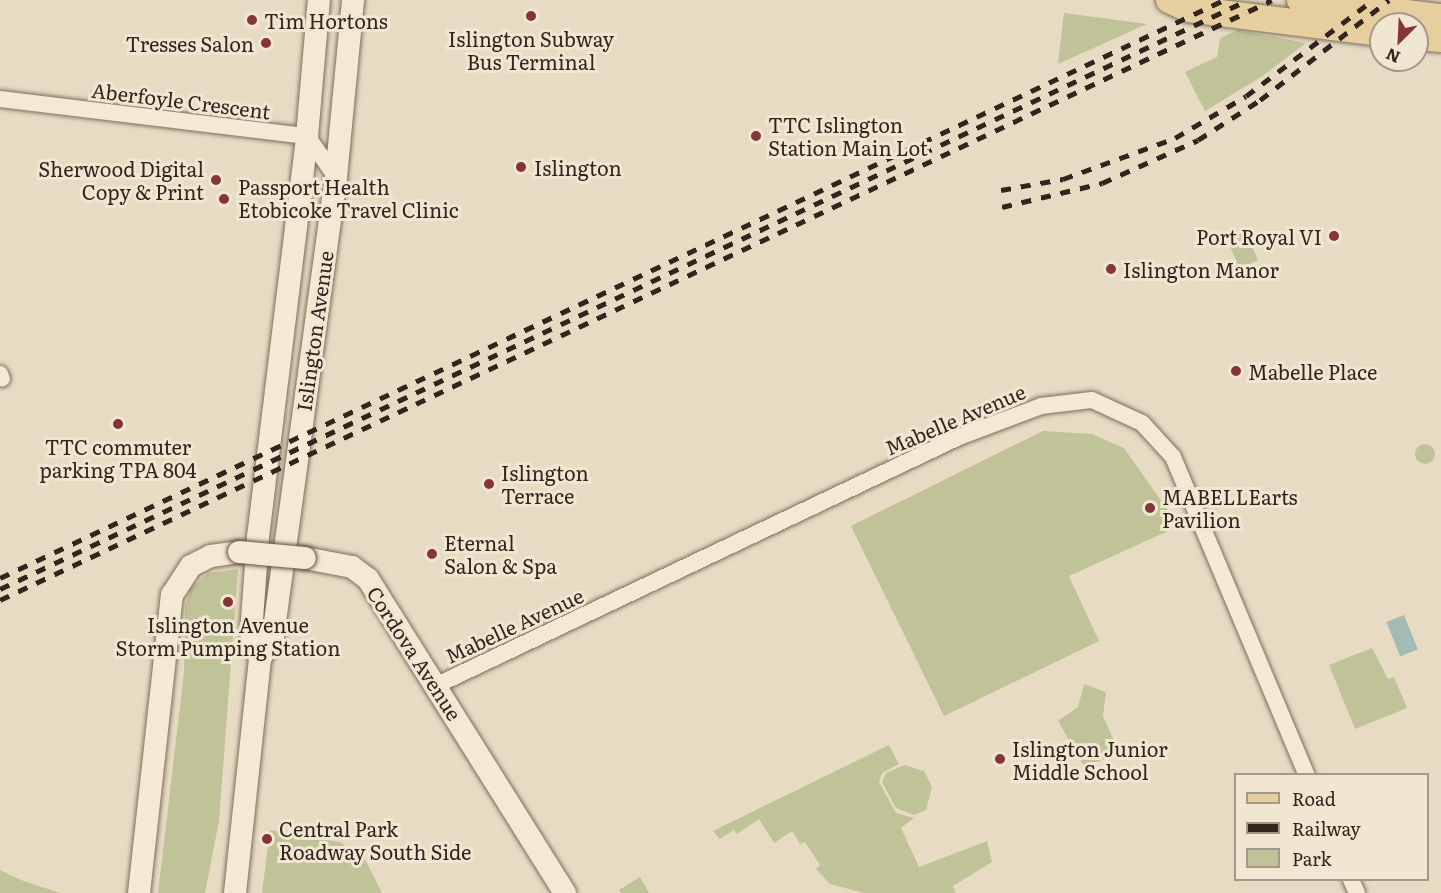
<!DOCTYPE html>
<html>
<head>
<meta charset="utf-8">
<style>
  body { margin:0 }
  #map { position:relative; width:1441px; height:893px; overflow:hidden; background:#e7dbc3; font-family:Literata,serif }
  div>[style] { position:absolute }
  .green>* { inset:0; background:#c0c398; transform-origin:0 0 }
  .round { border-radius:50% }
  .water>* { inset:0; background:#a4bbb3; transform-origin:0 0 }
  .roads { filter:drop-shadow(0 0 2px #7f6d5c) drop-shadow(0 0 2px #7f6d5c) }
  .street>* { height:16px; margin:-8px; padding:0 8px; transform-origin:8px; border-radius:8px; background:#f3e9d4 }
  .secondary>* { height:22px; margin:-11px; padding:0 11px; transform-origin:11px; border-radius:11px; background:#f3e9d4 }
  .primary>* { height:26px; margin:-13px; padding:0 13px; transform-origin:13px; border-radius:13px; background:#e6ce9f }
  .rail>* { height:4.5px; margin-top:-2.25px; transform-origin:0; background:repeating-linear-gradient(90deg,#31261e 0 10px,transparent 0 20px) }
  .bridges { filter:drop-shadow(0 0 2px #604f3f) drop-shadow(0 0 2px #604f3f) }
  .secondary-bridge>* { height:22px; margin:-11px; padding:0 11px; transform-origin:11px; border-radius:11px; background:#f3e9d4 }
  .dots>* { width:16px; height:16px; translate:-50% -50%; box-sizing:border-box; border:3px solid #f0e6d1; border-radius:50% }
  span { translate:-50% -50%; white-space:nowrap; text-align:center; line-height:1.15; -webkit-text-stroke:6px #f0e6d1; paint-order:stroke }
  .poi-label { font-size:20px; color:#31261e }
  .left { translate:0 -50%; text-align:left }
  .right { translate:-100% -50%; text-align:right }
  .street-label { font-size:20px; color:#31261e }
  .legend { position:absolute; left:1234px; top:773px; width:195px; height:108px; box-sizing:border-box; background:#f0e6d1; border:2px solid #a49989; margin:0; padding:8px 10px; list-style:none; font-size:18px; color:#31261e }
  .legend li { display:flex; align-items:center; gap:12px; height:30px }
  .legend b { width:30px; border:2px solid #a49989 }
  .north { position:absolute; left:1369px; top:12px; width:60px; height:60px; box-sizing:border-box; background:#f0e6d1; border:2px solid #a49989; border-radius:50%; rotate:204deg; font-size:16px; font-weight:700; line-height:24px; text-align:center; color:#31261e }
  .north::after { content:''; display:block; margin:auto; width:21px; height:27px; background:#853437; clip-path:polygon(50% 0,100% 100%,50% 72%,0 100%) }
</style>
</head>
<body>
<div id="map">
  <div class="green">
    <div style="clip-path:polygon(1064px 13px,1147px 24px,1058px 64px)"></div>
    <div style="clip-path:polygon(1238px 30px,1306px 43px,1261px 77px,1205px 111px,1185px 72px,1217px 57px,1220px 38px)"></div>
    <div style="left:1245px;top:231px;width:32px;height:20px;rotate:66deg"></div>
    <div style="clip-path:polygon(1043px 431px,1092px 434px,1124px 448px,1179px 526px,1069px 576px,1099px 641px,944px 716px,851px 526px)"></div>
    <div class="round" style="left:1415px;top:444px;width:20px;height:20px"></div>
    <div style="clip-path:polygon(238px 569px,219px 821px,205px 893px,158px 893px,184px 672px,185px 608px,190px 589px,208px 573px)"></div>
    <div style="clip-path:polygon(1372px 648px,1388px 679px,1394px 677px,1407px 708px,1355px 729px,1329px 665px)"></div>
    <div style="clip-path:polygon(1084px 684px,1106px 692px,1103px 716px,1120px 754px,1084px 766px,1058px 721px,1078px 707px)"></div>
    <div style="clip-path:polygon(889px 745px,899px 764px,882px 773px,879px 782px,896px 813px,914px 818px,901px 828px,919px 867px,987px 841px,992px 862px,953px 886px,956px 893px,864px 893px,830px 884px,816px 869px,820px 865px,805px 842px,800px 844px,792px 831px,774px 843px,759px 819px,737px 834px,734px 830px,720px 839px,713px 831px)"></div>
    <div style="clip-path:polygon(904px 765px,924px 771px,932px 787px,926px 810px,914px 815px,896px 808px,882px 782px,886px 773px)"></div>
    <div style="clip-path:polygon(270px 830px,340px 842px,366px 861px,382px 893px,262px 893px)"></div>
    <div style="clip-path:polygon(0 870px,21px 880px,60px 893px,0 893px)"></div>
    <div style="clip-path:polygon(640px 877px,649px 893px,621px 893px,619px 890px)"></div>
  </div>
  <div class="water">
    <div style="left:1404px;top:615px;width:37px;height:19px;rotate:68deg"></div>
  </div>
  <div class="roads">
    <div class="street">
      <div style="left:0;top:99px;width:309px;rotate:6.9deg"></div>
      <div style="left:307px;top:136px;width:50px;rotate:54.7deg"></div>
      <div style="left:0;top:374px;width:5px;rotate:68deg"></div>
      <div style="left:437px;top:685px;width:578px;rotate:-25.41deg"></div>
      <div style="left:959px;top:437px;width:88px;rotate:-20.7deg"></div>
      <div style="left:1041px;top:406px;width:51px;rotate:-6.7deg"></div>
      <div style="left:1092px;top:400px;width:55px;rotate:24.7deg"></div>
      <div style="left:1142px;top:423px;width:46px;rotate:47.6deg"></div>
      <div style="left:1173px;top:457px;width:344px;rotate:67.2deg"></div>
      <div style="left:1351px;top:880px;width:14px;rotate:65deg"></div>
    </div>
    <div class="secondary">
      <div style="left:305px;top:558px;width:48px;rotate:10.8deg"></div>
      <div style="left:352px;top:567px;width:20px;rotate:37deg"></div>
      <div style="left:368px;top:579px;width:371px;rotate:57.9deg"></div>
      <div style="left:260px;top:659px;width:28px;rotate:-109deg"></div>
      <div style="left:251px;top:633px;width:96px;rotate:-85.8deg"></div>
      <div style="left:258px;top:537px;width:404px;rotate:-83deg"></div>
      <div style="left:307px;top:136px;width:137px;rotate:-85deg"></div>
      <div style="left:139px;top:893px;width:300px;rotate:-83.7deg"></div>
      <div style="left:172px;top:595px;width:35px;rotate:-57deg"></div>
      <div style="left:191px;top:566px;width:22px;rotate:-27deg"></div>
      <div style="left:211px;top:556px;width:28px;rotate:-8deg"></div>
      <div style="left:235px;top:893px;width:235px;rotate:-83.9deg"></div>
      <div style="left:260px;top:659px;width:26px;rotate:-61deg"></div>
      <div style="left:273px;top:636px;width:463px;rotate:-82.2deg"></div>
      <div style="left:336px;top:177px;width:178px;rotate:-84.5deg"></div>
    </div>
    <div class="primary">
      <div style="left:1169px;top:0;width:21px;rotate:25deg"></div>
      <div style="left:1188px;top:9px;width:194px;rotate:7.1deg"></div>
      <div style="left:1300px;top:0;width:142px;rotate:6.9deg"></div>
      <div style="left:1417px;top:37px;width:24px;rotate:5deg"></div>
    </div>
  </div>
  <div class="rail">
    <div style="left:1001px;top:190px;width:63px;rotate:-10.1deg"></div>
    <div style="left:1063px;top:179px;width:119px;rotate:-20.1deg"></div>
    <div style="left:1175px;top:138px;width:82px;rotate:-30.6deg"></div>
    <div style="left:1246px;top:96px;width:159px;rotate:-37.1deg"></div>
    <div style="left:1002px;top:207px;width:103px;rotate:-13.5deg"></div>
    <div style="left:1102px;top:183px;width:105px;rotate:-24.1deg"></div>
    <div style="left:1198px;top:140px;width:74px;rotate:-32.8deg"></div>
    <div style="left:1260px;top:100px;width:163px;rotate:-37.8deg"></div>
    <div style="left:0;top:578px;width:1354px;rotate:-25.28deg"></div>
    <div style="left:0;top:589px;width:1380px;rotate:-25.27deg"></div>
    <div style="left:0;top:600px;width:1406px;rotate:-25.25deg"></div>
  </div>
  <div class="bridges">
    <div class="secondary-bridge">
      <div style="left:239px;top:552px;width:66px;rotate:5.2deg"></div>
    </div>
  </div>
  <div class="dots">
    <div style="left:531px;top:16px;background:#853437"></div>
    <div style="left:252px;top:20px;background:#853437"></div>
    <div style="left:266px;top:43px;background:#853437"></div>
    <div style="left:756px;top:136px;background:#853437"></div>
    <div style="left:521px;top:167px;background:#853437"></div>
    <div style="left:216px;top:180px;background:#853437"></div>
    <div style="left:224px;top:199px;background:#853437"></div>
    <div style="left:1334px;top:236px;background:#853437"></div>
    <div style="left:1111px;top:269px;background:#853437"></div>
    <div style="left:1236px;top:371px;background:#853437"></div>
    <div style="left:118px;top:424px;background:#853437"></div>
    <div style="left:489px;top:484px;background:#853437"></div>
    <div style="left:1150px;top:508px;background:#853437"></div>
    <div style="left:432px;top:554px;background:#853437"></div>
    <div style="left:228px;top:602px;background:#853437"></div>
    <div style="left:1000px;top:759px;background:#853437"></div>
    <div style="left:267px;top:839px;background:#853437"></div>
  </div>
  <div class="poi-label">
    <span class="left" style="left:264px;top:20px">Tim Hortons</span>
    <span style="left:531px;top:50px">Islington Subway<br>Bus Terminal</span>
    <span class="right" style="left:254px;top:43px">Tresses Salon</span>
    <span class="left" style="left:768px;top:136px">TTC Islington<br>Station Main Lot</span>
    <span class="left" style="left:534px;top:167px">Islington</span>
    <span class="right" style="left:204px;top:180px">Sherwood Digital<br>Copy &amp; Print</span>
    <span class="left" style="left:238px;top:198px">Passport Health<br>Etobicoke Travel Clinic</span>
    <span class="right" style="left:1322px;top:236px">Port Royal VI</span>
    <span class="left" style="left:1123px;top:269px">Islington Manor</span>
    <span class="left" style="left:1248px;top:371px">Mabelle Place</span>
    <span style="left:118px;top:458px">TTC commuter<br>parking TPA 804</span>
    <span class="left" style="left:501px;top:484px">Islington<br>Terrace</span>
    <span class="left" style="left:1162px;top:508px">MABELLEarts<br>Pavilion</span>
    <span class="left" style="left:444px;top:554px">Eternal<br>Salon &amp; Spa</span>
    <span style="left:228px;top:636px">Islington Avenue<br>Storm Pumping Station</span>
    <span class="left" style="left:1012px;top:760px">Islington Junior<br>Middle School</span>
    <span class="left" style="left:279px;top:840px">Central Park<br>Roadway South Side</span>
  </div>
  <div class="street-label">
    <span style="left:181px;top:100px;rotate:7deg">Aberfoyle Crescent</span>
    <span style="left:314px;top:331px;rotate:-82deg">Islington Avenue</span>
    <span style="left:955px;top:419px;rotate:-23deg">Mabelle Avenue</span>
    <span style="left:514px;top:625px;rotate:-25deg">Mabelle Avenue</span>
    <span style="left:415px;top:653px;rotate:57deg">Cordova Avenue</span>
  </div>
  <ul class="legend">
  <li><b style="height:8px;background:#e6ce9f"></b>Road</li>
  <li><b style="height:8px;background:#31261e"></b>Railway</li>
  <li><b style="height:16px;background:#c0c398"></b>Park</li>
  </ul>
  <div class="north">N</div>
</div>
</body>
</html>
